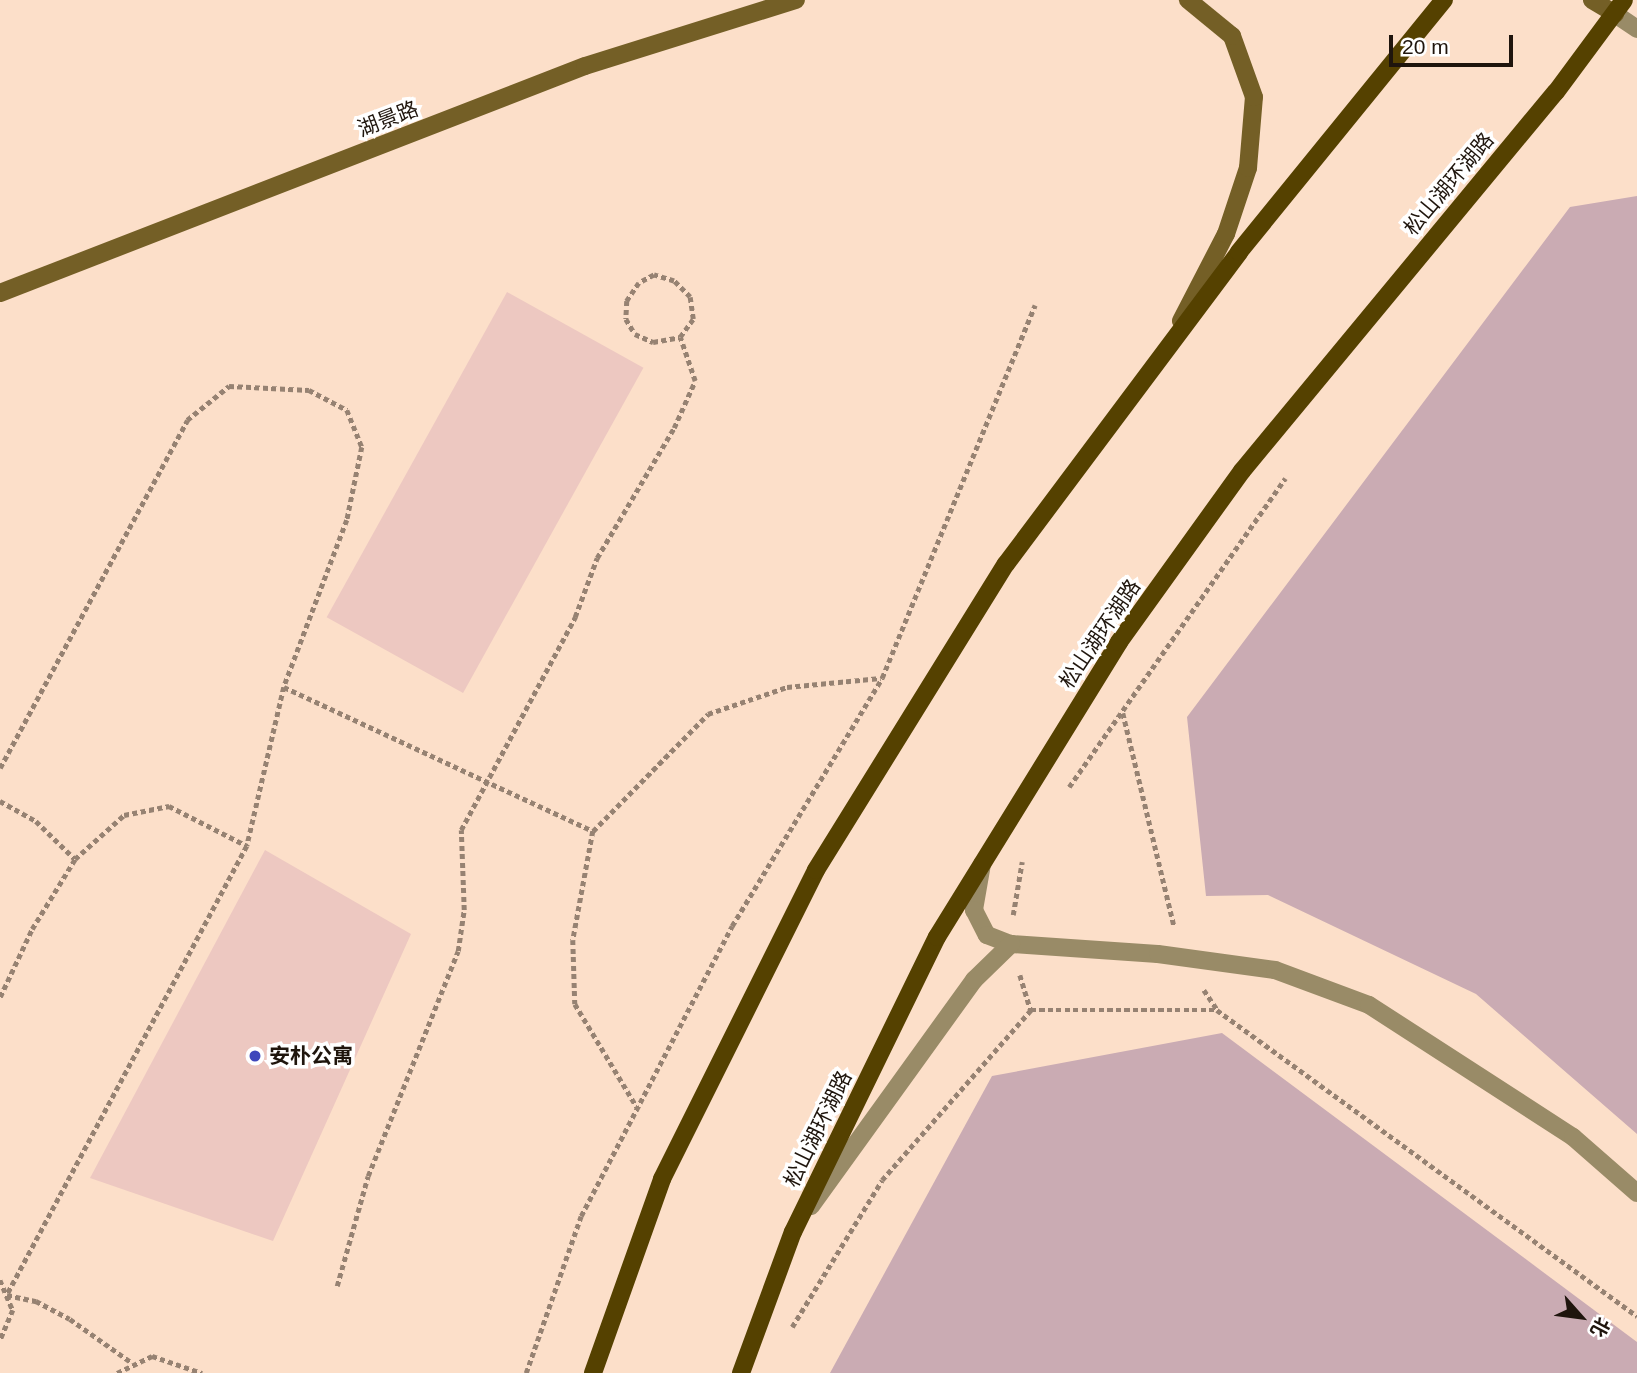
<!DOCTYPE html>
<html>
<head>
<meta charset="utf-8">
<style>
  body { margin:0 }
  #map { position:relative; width:1637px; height:1373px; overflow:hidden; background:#fcdfc9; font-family:Helvetica,"Noto Sans SC",sans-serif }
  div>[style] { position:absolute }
  .green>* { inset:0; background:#caabb3 }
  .building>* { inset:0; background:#edc8c1; transform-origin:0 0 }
  .path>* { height:4.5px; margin-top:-2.25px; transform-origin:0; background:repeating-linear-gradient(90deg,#968272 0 5px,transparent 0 8.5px) }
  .tertiary>* { height:18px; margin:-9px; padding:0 9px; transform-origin:9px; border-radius:9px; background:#998b67 }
  .secondary>* { height:18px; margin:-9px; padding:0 9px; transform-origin:9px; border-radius:9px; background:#745f26 }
  .primary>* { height:18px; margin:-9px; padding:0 9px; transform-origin:9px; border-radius:9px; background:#554100 }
  .dots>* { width:19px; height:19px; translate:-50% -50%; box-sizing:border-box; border:4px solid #fff; border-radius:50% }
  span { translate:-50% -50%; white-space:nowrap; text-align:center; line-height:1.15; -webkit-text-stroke:7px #fff; paint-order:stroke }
  .street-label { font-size:21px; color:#1f150d }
  .poi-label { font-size:21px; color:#1f150d; font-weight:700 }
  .left { translate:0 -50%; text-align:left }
  .north { position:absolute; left:1546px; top:1282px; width:70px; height:70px; -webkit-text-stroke:5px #fff; paint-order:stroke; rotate:118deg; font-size:19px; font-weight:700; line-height:28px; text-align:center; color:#1f150d }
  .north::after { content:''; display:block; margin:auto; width:24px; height:32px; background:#1f150d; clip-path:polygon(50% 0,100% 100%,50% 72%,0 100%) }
  .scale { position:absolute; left:1389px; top:35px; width:124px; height:32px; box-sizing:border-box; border:4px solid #1f150d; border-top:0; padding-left:9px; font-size:21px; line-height:24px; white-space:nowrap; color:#1f150d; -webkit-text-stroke:5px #fff; paint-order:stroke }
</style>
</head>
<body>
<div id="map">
  <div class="green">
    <div style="clip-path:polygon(1637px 196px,1637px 1134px,1476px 994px,1268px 895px,1206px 896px,1187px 717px,1570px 207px)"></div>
    <div style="clip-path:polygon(1222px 1033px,1637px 1342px,1637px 1373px,830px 1373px,992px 1076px)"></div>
  </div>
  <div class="building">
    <div style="left:507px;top:292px;width:156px;height:372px;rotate:29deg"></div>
    <div style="clip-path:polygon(265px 850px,411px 934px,273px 1241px,90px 1178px)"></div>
  </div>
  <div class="path">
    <div style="left:284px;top:687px;width:341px;rotate:25deg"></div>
    <div style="left:593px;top:831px;width:111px;rotate:100.4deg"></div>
    <div style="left:573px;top:940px;width:64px;rotate:88.2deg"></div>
    <div style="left:575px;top:1004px;width:120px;rotate:59deg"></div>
    <div style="left:1123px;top:713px;width:219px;rotate:76.5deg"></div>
    <div style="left:0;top:768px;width:395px;rotate:-61.7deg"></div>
    <div style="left:187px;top:420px;width:54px;rotate:-39deg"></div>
    <div style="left:229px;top:386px;width:80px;rotate:2.9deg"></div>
    <div style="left:309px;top:390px;width:43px;rotate:27.8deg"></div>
    <div style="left:347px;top:410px;width:40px;rotate:68deg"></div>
    <div style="left:362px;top:447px;width:75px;rotate:101.6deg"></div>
    <div style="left:347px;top:520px;width:178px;rotate:110.7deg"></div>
    <div style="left:284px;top:687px;width:163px;rotate:103.1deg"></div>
    <div style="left:247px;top:846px;width:509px;rotate:118.13deg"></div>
    <div style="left:7px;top:1295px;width:30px;rotate:12deg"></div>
    <div style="left:36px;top:1301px;width:38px;rotate:28deg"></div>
    <div style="left:70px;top:1319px;width:75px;rotate:35.2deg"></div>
    <div style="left:1069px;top:787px;width:377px;rotate:-55deg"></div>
    <div style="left:0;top:801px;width:41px;rotate:29.1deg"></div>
    <div style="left:36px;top:821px;width:54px;rotate:44.3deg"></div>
    <div style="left:593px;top:831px;width:164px;rotate:-45.5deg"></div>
    <div style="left:708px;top:714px;width:83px;rotate:-18.9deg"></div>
    <div style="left:787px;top:687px;width:94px;rotate:-5.5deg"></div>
    <div style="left:1013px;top:915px;width:54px;rotate:-80.4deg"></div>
    <div style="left:1020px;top:975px;width:37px;rotate:73deg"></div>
    <div style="left:1031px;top:1010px;width:186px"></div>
    <div style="left:1217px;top:1010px;width:520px;rotate:36.08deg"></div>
    <div style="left:1204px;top:990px;width:23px;rotate:56deg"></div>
    <div style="left:0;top:997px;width:75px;rotate:-64.8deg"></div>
    <div style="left:32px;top:929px;width:82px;rotate:-58.4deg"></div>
    <div style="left:75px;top:859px;width:66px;rotate:-41.9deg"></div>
    <div style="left:124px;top:815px;width:46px;rotate:-11.3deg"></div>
    <div style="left:169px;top:806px;width:88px;rotate:27.1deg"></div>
    <div style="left:0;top:1280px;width:33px;rotate:67deg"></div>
    <div style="left:13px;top:1310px;width:33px;rotate:113deg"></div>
    <div style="left:337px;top:1286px;width:114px;rotate:-74.3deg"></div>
    <div style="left:368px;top:1176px;width:242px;rotate:-68.2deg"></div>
    <div style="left:458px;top:951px;width:41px;rotate:-81.7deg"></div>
    <div style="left:464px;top:910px;width:80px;rotate:-92.1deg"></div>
    <div style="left:461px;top:830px;width:242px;rotate:-61.8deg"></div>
    <div style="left:575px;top:617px;width:63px;rotate:-69.6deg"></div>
    <div style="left:597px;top:558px;width:151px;rotate:-59.4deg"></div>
    <div style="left:674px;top:428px;width:51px;rotate:-65.9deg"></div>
    <div style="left:695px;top:381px;width:46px;rotate:-108.8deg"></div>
    <div style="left:680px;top:337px;width:22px;rotate:-54deg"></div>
    <div style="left:693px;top:319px;width:22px;rotate:-98deg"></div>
    <div style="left:690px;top:297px;width:23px;rotate:-135deg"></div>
    <div style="left:674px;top:281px;width:21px;rotate:-163deg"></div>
    <div style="left:654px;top:275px;width:17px;rotate:152deg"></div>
    <div style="left:639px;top:283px;width:22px;rotate:124deg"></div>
    <div style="left:627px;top:301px;width:18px;rotate:93deg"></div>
    <div style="left:626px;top:319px;width:17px;rotate:59deg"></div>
    <div style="left:635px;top:334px;width:20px;rotate:24deg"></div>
    <div style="left:653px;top:342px;width:27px;rotate:-10deg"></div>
    <div style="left:792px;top:1327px;width:172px;rotate:-58.5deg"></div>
    <div style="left:882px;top:1180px;width:226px;rotate:-48.8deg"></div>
    <div style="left:117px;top:1373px;width:39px;rotate:-26deg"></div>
    <div style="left:152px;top:1356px;width:53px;rotate:18.8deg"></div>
    <div style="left:526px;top:1373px;width:166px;rotate:-70.7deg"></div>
    <div style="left:581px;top:1216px;width:327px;rotate:-62.5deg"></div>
    <div style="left:732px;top:926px;width:290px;rotate:-58.8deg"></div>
    <div style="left:882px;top:678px;width:403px;rotate:-67.7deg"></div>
  </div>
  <div class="tertiary">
    <div style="left:1615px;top:14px;width:27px;rotate:34deg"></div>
    <div style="left:982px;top:864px;width:47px;rotate:99.9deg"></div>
    <div style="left:974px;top:910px;width:28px;rotate:63deg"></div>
    <div style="left:987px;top:935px;width:26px;rotate:21deg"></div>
    <div style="left:1011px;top:944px;width:147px;rotate:3.9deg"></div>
    <div style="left:1158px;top:954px;width:118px;rotate:7.8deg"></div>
    <div style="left:1275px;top:970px;width:100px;rotate:20.4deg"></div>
    <div style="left:1369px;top:1005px;width:243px;rotate:32.9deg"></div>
    <div style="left:1573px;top:1137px;width:85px;rotate:41.2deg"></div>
    <div style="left:811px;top:1206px;width:279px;rotate:-54.2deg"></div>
    <div style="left:974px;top:980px;width:52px;rotate:-44.2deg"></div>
  </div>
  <div class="secondary">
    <div style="left:1592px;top:0;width:27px;rotate:31deg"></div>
    <div style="left:0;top:293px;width:627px;rotate:-21.21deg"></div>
    <div style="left:585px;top:66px;width:221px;rotate:-17.4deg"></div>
    <div style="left:1181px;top:321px;width:98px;rotate:-62.7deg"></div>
    <div style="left:1226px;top:234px;width:70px;rotate:-71.6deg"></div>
    <div style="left:1248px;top:168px;width:71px;rotate:-85.2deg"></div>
    <div style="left:1254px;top:97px;width:65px;rotate:-109.8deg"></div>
    <div style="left:1232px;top:36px;width:57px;rotate:-140.7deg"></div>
  </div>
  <div class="primary">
    <div style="left:593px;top:1373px;width:206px;rotate:-70.4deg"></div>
    <div style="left:662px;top:1179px;width:345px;rotate:-63.5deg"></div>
    <div style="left:816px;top:870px;width:360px;rotate:-58.2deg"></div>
    <div style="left:1006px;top:564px;width:389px;rotate:-53.2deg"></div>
    <div style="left:1239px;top:252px;width:325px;rotate:-50.9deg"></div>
    <div style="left:741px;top:1373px;width:150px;rotate:-69.8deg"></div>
    <div style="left:793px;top:1232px;width:328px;rotate:-64deg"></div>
    <div style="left:937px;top:937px;width:347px;rotate:-58.3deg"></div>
    <div style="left:1119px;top:642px;width:211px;rotate:-54.3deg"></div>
    <div style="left:1242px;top:471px;width:492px;rotate:-50.4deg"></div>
    <div style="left:1556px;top:92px;width:114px;rotate:-53.5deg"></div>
  </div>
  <div class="dots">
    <div style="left:255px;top:1056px;background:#3f47bb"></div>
  </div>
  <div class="street-label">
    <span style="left:388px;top:119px;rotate:-21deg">湖景路</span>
    <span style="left:1449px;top:184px;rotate:-50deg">松山湖环湖路</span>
    <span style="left:1100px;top:634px;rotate:-56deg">松山湖环湖路</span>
    <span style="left:818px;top:1129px;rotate:-64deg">松山湖环湖路</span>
  </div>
  <div class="poi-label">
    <span class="left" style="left:269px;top:1056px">安朴公寓</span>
  </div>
  <div class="north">北</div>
  <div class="scale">20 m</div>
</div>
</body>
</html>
